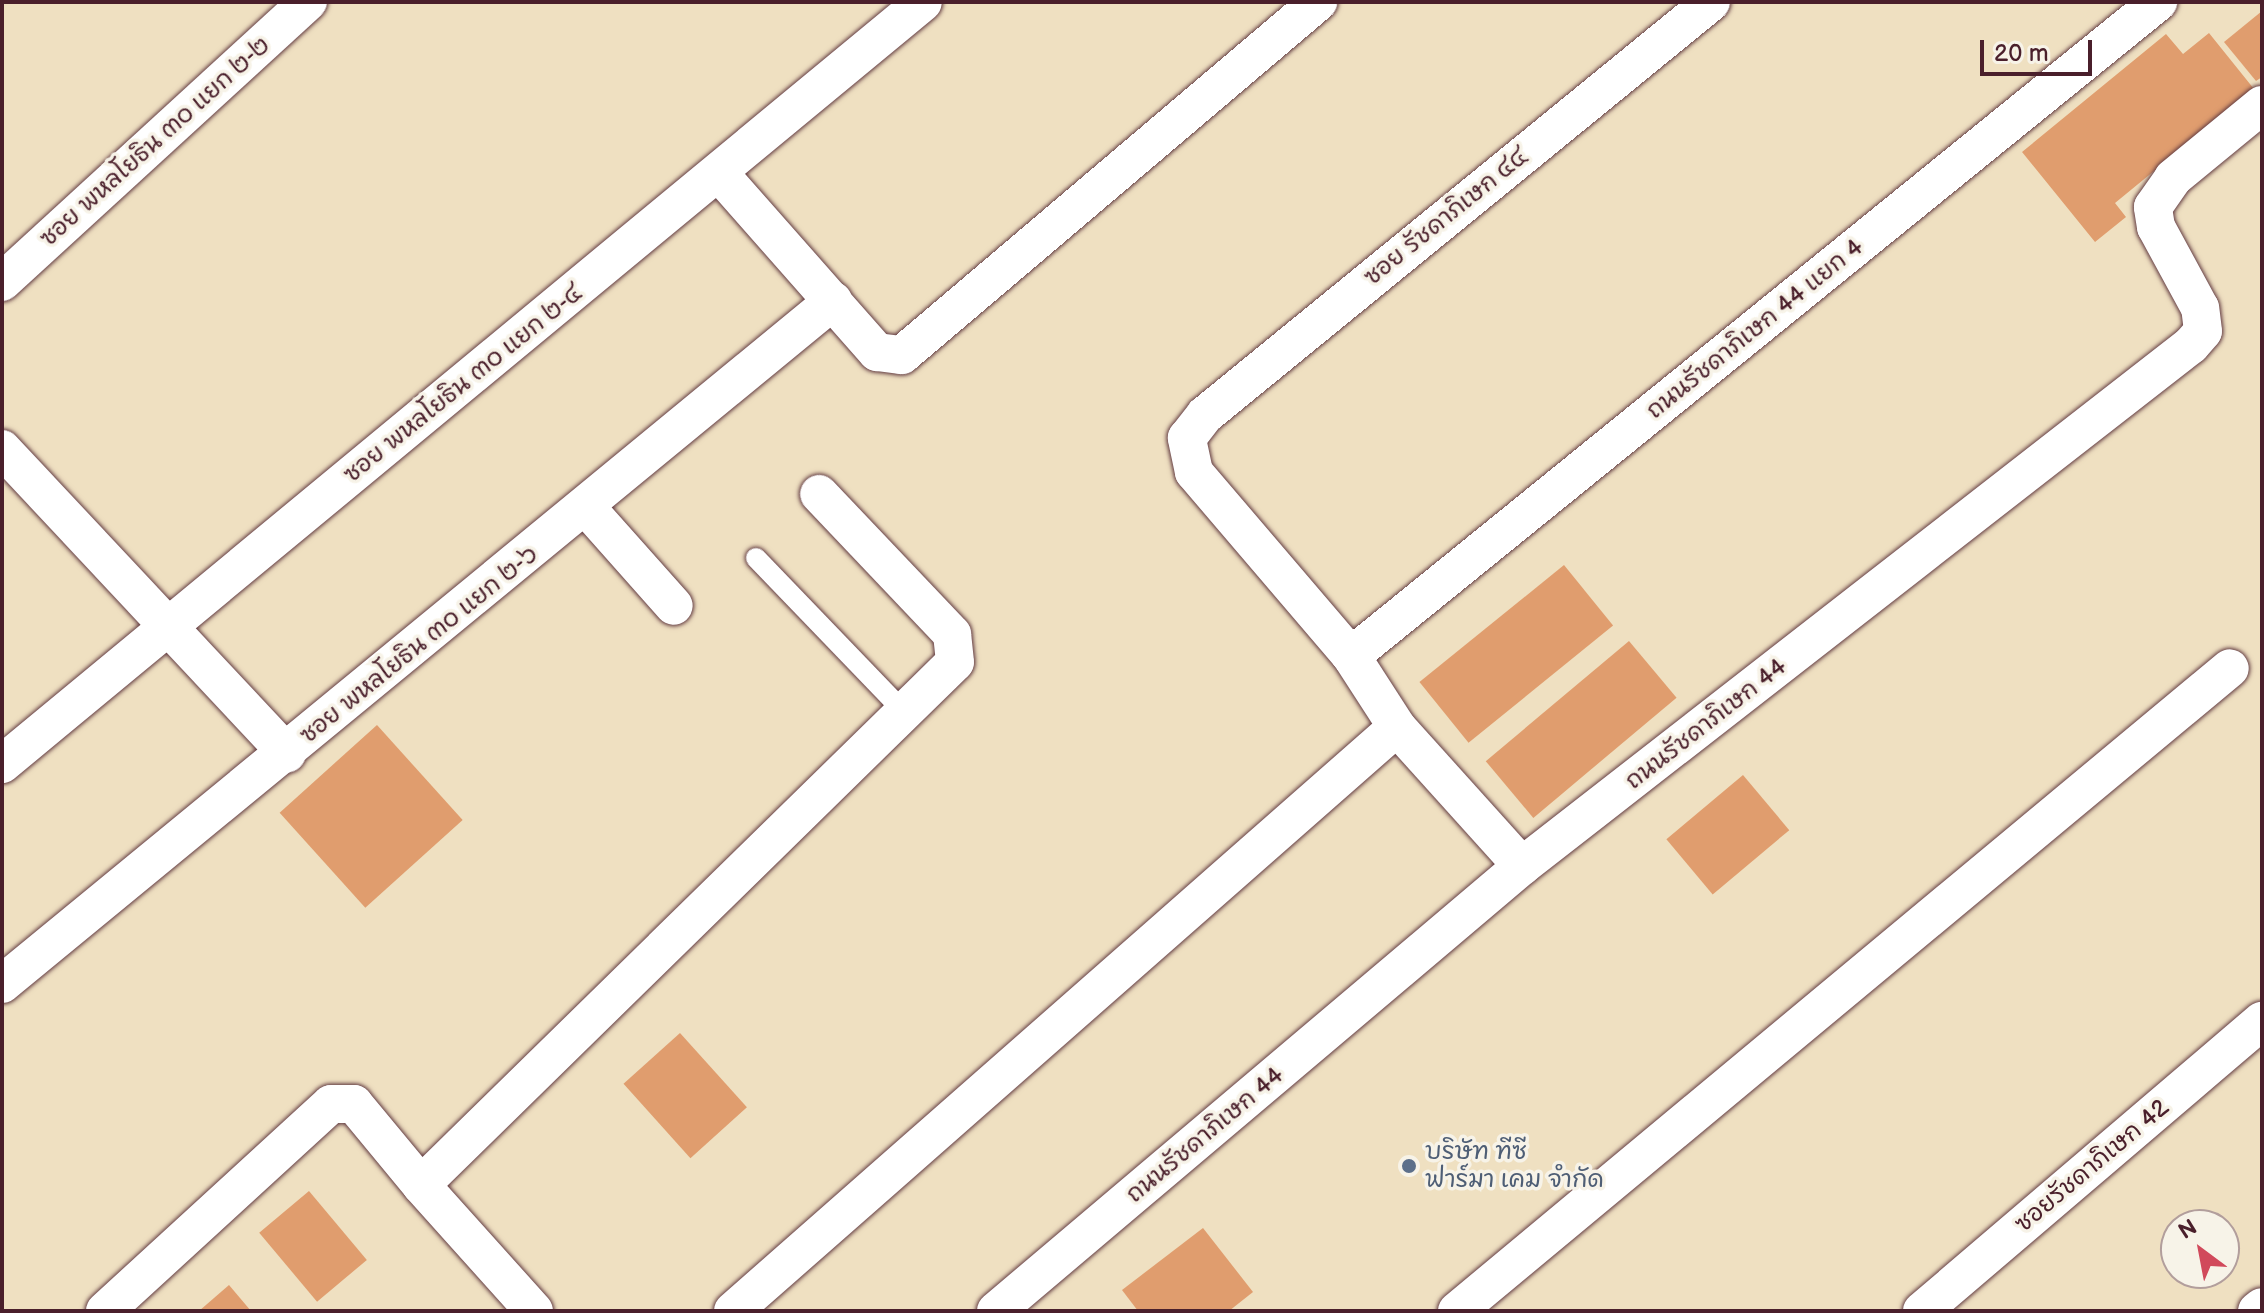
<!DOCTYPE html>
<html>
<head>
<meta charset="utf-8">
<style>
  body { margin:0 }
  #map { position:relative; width:2264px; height:1313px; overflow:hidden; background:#efe0c1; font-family:"Balsamiq Sans","Playpen Sans Thai",sans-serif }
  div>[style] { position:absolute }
  .building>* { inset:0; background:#e09d6e; transform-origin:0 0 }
  .roads { filter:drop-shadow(0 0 2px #633c42) drop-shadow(0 0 2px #633c42) }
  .service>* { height:20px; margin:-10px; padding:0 10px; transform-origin:10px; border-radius:10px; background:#fff }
  .minor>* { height:38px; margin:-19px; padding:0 19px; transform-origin:19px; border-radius:19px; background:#fff }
  .dots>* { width:22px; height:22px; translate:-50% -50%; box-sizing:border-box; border:4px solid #f7f3e8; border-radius:50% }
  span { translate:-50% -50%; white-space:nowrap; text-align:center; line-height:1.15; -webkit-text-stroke:7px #f7f3e8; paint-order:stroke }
  .street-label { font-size:24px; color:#4a1f2b }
  .service-label { font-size:24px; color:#4e5e75 }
  .left { translate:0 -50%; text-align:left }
  .frame { position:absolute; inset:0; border:4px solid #4a1f2b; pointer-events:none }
  .north { position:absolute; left:2160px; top:1209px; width:80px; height:80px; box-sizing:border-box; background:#f7f3e8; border:2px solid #b29e9c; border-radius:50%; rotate:328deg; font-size:22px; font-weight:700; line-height:32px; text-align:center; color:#4a1f2b }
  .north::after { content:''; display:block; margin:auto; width:28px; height:36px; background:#d1495b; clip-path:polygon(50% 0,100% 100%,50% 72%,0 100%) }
  .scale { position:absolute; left:1980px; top:40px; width:112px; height:36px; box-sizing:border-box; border:4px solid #4a1f2b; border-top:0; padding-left:10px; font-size:24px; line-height:28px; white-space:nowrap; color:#4a1f2b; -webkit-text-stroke:6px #f7f3e8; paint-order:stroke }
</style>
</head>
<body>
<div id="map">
  <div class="building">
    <div style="clip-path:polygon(2262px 11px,2262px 77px,2256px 81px,2224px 42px)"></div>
    <div style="clip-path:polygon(2209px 33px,2254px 89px,2115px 203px,2126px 217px,2095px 242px,2022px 152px,2166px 34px,2183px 54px)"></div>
    <div style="left:1564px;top:565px;width:78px;height:186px;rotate:51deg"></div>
    <div style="left:1629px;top:641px;width:74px;height:187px;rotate:50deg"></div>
    <div style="left:377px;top:725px;width:128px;height:131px;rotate:48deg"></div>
    <div style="left:1743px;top:775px;width:72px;height:100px;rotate:50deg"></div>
    <div style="left:680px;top:1033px;width:100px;height:76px;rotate:48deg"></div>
    <div style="left:309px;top:1191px;width:90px;height:65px;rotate:50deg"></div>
    <div style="clip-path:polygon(1203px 1228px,1253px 1292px,1229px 1311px,1138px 1311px,1122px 1290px)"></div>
    <div style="clip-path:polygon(229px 1285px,251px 1311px,199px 1311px)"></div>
  </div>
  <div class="roads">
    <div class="service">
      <div style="left:756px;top:558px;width:214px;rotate:46.1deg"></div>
    </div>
    <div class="minor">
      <div style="left:719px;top:173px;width:239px;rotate:48.6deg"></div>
      <div style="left:877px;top:352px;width:25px;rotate:7deg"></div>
      <div style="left:902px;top:355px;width:546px;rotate:-40.32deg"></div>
      <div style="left:2px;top:282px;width:415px;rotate:-42.5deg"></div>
      <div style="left:2px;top:449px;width:417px;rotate:46.9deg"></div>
      <div style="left:586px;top:507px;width:132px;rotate:48.4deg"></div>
      <div style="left:1351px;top:656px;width:1039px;rotate:-39.02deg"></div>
      <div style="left:2px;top:764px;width:1195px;rotate:-39.6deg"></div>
      <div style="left:1522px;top:866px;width:187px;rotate:-132deg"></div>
      <div style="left:1397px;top:727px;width:85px;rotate:-122.9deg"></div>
      <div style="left:1351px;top:656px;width:242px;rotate:-130.5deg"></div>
      <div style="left:1194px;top:472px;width:35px;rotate:-102deg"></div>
      <div style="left:1187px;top:438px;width:29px;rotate:-52deg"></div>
      <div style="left:1205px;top:415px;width:653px;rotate:-39.22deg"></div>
      <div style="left:2px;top:984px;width:1076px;rotate:-39.42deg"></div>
      <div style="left:105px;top:1311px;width:306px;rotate:-42.5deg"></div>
      <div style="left:331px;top:1104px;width:23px"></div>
      <div style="left:354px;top:1104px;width:105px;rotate:50.4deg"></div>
      <div style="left:534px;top:1311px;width:169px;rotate:-131.9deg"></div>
      <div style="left:421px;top:1185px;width:747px;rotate:-44.4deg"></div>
      <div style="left:955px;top:662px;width:28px;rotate:-96deg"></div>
      <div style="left:952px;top:634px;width:193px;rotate:-133.5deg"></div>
      <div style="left:733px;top:1311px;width:884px;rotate:-41.33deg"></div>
      <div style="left:996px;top:1311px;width:689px;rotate:-40.23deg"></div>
      <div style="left:1522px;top:866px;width:848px;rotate:-37.91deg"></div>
      <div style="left:2191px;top:345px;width:18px;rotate:-49deg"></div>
      <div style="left:2203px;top:331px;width:23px;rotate:-97deg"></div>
      <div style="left:2200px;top:308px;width:92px;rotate:-118.5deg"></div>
      <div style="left:2156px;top:227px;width:20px;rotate:-99deg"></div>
      <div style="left:2153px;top:207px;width:35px;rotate:-55deg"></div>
      <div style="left:2173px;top:178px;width:115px;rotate:-39.4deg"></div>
      <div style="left:1457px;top:1311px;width:1005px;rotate:-39.75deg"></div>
      <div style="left:1922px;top:1311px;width:447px;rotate:-40.5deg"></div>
      <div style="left:2257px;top:1311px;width:6px;rotate:-39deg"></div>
    </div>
  </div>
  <div class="dots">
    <div style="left:1409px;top:1166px;background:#5c6f8a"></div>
  </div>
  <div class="street-label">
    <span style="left:155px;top:142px;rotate:-42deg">ซอย พหลโยธิน ๓๐ แยก ๒-๒</span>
    <span style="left:1446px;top:217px;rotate:-39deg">ซอย รัชดาภิเษก ๔๔</span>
    <span style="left:1755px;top:329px;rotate:-39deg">ถนนรัชดาภิเษก 44 แยก 4</span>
    <span style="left:463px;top:384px;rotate:-39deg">ซอย พหลโยธิน ๓๐ แยก ๒-๔</span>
    <span style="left:419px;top:645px;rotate:-39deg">ซอย พหลโยธิน ๓๐ แยก ๒-๖</span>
    <span style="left:1706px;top:724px;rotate:-38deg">ถนนรัชดาภิเษก 44</span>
    <span style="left:1205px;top:1135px;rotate:-40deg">ถนนรัชดาภิเษก 44</span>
    <span style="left:2092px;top:1166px;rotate:-40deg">ซอยรัชดาภิเษก 42</span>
  </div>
  <div class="service-label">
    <span class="left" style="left:1425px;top:1166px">บริษัท ทีซี<br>ฟาร์มา เคม จำกัด</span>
  </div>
  <div class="frame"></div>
  <div class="north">N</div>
  <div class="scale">20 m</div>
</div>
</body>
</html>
